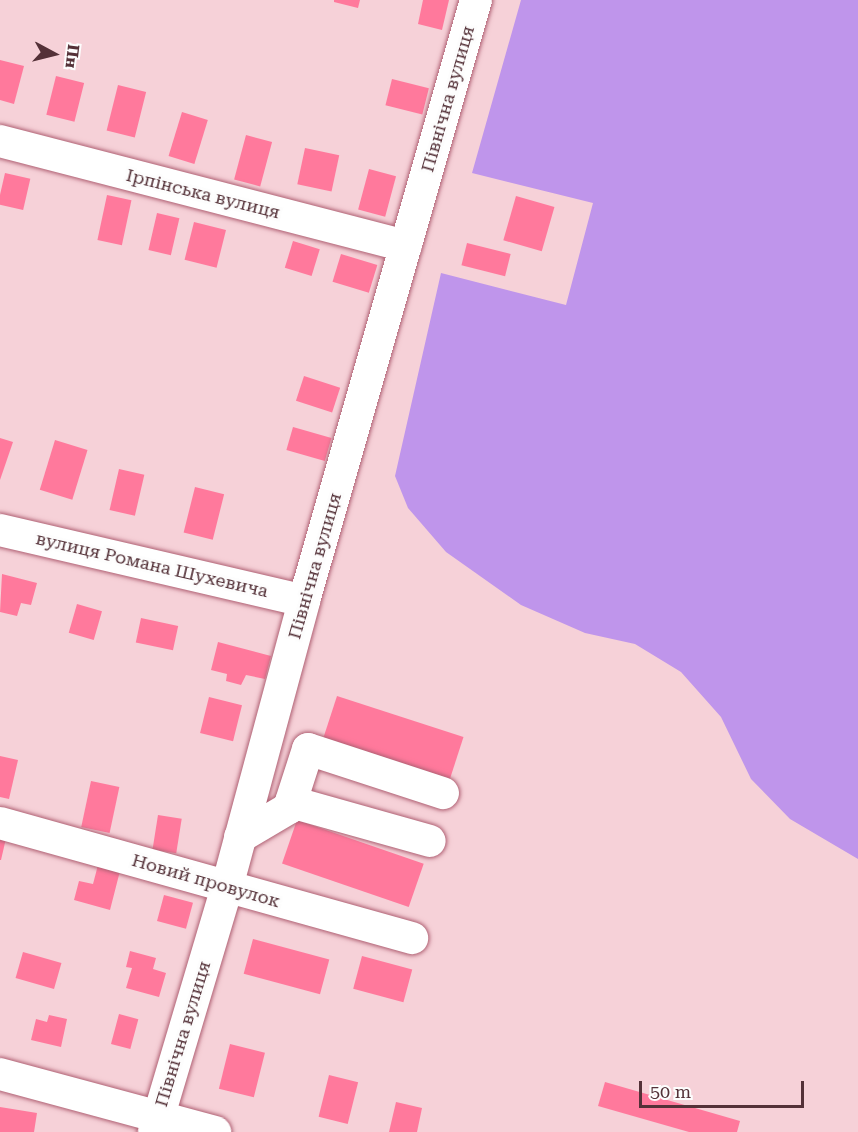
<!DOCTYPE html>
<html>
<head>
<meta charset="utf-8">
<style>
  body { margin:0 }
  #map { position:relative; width:858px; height:1132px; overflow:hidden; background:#f6d1d8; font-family:"Roboto Serif",serif }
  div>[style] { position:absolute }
  .green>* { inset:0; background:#bf95eb }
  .building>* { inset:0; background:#ff799c; transform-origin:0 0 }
  .roads { filter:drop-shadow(0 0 2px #af6073) drop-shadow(0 0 2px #af6073) }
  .minor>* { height:32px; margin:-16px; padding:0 16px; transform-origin:16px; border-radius:16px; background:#fff }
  span { translate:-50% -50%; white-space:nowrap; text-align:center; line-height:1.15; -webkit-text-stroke:6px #fdfdfd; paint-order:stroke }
  .street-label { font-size:18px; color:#543138 }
  .north { position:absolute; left:24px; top:24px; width:60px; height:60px; -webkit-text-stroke:4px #fdfdfd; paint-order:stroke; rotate:97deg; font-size:16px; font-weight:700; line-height:24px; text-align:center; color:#543138 }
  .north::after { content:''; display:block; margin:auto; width:21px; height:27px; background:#543138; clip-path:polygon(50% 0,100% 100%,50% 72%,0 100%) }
  .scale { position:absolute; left:639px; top:1081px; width:165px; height:27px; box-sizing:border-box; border:3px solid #543138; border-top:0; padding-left:8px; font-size:18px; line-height:21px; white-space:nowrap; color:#543138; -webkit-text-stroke:4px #fdfdfd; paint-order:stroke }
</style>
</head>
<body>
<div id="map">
  <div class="green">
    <div style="clip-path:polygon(521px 0,858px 0,858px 859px,790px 819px,751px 779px,721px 717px,681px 672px,635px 644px,585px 633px,521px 605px,446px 552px,408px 508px,395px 476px,441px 273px,566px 305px,593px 203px,472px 173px)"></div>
  </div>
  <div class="building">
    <div style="clip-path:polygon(334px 0,360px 0,358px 8px,334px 2px)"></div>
    <div style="clip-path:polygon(423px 0,449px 0,442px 30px,418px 24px)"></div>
    <div style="clip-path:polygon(0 60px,24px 66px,14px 104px,0 100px)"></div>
    <div style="left:56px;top:76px;width:29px;height:40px;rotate:14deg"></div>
    <div style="left:392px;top:79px;width:38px;height:27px;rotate:14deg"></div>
    <div style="left:118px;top:85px;width:29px;height:47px;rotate:14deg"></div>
    <div style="left:182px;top:112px;width:27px;height:46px;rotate:17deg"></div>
    <div style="left:246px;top:135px;width:27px;height:46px;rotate:15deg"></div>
    <div style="left:305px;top:148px;width:35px;height:37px;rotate:12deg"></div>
    <div style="left:369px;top:169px;width:28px;height:42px;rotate:15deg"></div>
    <div style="left:5px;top:173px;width:26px;height:32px;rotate:13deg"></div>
    <div style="left:107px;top:195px;width:25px;height:46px;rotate:12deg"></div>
    <div style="left:516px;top:196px;width:40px;height:46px;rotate:16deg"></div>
    <div style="left:157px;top:213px;width:23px;height:38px;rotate:13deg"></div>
    <div style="left:194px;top:222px;width:33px;height:39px;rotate:14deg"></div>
    <div style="left:293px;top:241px;width:28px;height:28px;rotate:17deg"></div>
    <div style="left:467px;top:243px;width:45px;height:23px;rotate:14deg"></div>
    <div style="left:341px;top:254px;width:38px;height:29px;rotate:17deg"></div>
    <div style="left:304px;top:376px;width:38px;height:26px;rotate:18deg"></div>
    <div style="left:293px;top:427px;width:40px;height:24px;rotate:16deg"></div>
    <div style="clip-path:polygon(0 438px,13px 442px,0 480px)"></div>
    <div style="left:55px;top:440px;width:34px;height:52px;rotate:17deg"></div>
    <div style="left:119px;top:469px;width:26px;height:42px;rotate:13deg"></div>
    <div style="left:195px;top:487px;width:30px;height:47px;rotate:14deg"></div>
    <div style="clip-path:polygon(2px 574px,37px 583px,31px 605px,21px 603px,17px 616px,0 612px)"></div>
    <div style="left:77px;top:604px;width:26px;height:30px;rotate:16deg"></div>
    <div style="left:141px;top:618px;width:38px;height:25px;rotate:12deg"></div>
    <div style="clip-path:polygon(218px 642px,271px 656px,265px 679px,246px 675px,241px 685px,226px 681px,227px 674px,211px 670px)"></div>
    <div style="left:337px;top:696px;width:133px;height:44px;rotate:18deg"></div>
    <div style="left:209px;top:697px;width:34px;height:37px;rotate:14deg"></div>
    <div style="clip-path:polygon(0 756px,18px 760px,9px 799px,0 797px)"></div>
    <div style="left:91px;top:781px;width:29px;height:47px;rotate:12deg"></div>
    <div style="left:158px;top:815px;width:24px;height:35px;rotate:9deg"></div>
    <div style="left:297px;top:820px;width:134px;height:46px;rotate:19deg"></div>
    <div style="clip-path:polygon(0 833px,7px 834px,1px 860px,0 860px)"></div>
    <div style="clip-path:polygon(98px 865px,120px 871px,110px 910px,74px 900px,79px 881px,93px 884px)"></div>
    <div style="left:164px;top:895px;width:30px;height:27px;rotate:15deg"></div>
    <div style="left:253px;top:939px;width:79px;height:36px;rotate:15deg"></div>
    <div style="clip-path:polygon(130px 951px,156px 958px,153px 969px,166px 973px,159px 997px,126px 988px,132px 968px,126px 967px)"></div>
    <div style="left:23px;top:952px;width:40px;height:27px;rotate:16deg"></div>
    <div style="left:362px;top:956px;width:52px;height:34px;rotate:15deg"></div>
    <div style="left:119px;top:1014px;width:20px;height:31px;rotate:15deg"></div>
    <div style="clip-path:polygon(49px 1015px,67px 1019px,61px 1047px,31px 1040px,36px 1019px,47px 1022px)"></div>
    <div style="left:230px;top:1044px;width:36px;height:46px;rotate:14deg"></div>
    <div style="left:329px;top:1075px;width:30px;height:43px;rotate:14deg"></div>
    <div style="clip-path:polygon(605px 1082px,740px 1121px,737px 1132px,689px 1132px,598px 1106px)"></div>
    <div style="clip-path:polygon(396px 1102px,422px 1108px,417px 1132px,389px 1132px)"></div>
    <div style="clip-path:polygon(0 1107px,37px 1113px,34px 1132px,0 1132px)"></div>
  </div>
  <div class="roads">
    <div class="minor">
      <div style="left:0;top:141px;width:419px;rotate:14.5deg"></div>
      <div style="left:0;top:530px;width:312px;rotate:13.1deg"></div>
      <div style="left:291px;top:802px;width:144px;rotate:15.7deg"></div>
      <div style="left:0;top:823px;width:428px;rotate:15.6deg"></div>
      <div style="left:240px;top:837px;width:57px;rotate:-30.6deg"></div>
      <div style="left:289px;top:808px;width:62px;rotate:-72.1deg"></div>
      <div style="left:308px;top:749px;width:142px;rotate:18.1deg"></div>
      <div style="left:0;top:1074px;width:223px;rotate:15.1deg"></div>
      <div style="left:154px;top:1132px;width:256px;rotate:-73.4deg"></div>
      <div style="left:227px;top:887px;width:296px;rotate:-74.9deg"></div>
      <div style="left:304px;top:601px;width:625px;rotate:-74.03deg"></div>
    </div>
  </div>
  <div class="street-label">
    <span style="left:448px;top:99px;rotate:-74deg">Північна вулиця</span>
    <span style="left:203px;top:194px;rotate:14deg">Ірпінська вулиця</span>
    <span style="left:152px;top:565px;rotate:13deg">вулиця Романа Шухевича</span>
    <span style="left:315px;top:566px;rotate:-74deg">Північна вулиця</span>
    <span style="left:206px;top:881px;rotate:16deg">Новий провулок</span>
    <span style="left:183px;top:1034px;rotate:-73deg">Північна вулиця</span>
  </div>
  <div class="north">Пн</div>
  <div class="scale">50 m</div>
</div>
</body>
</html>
